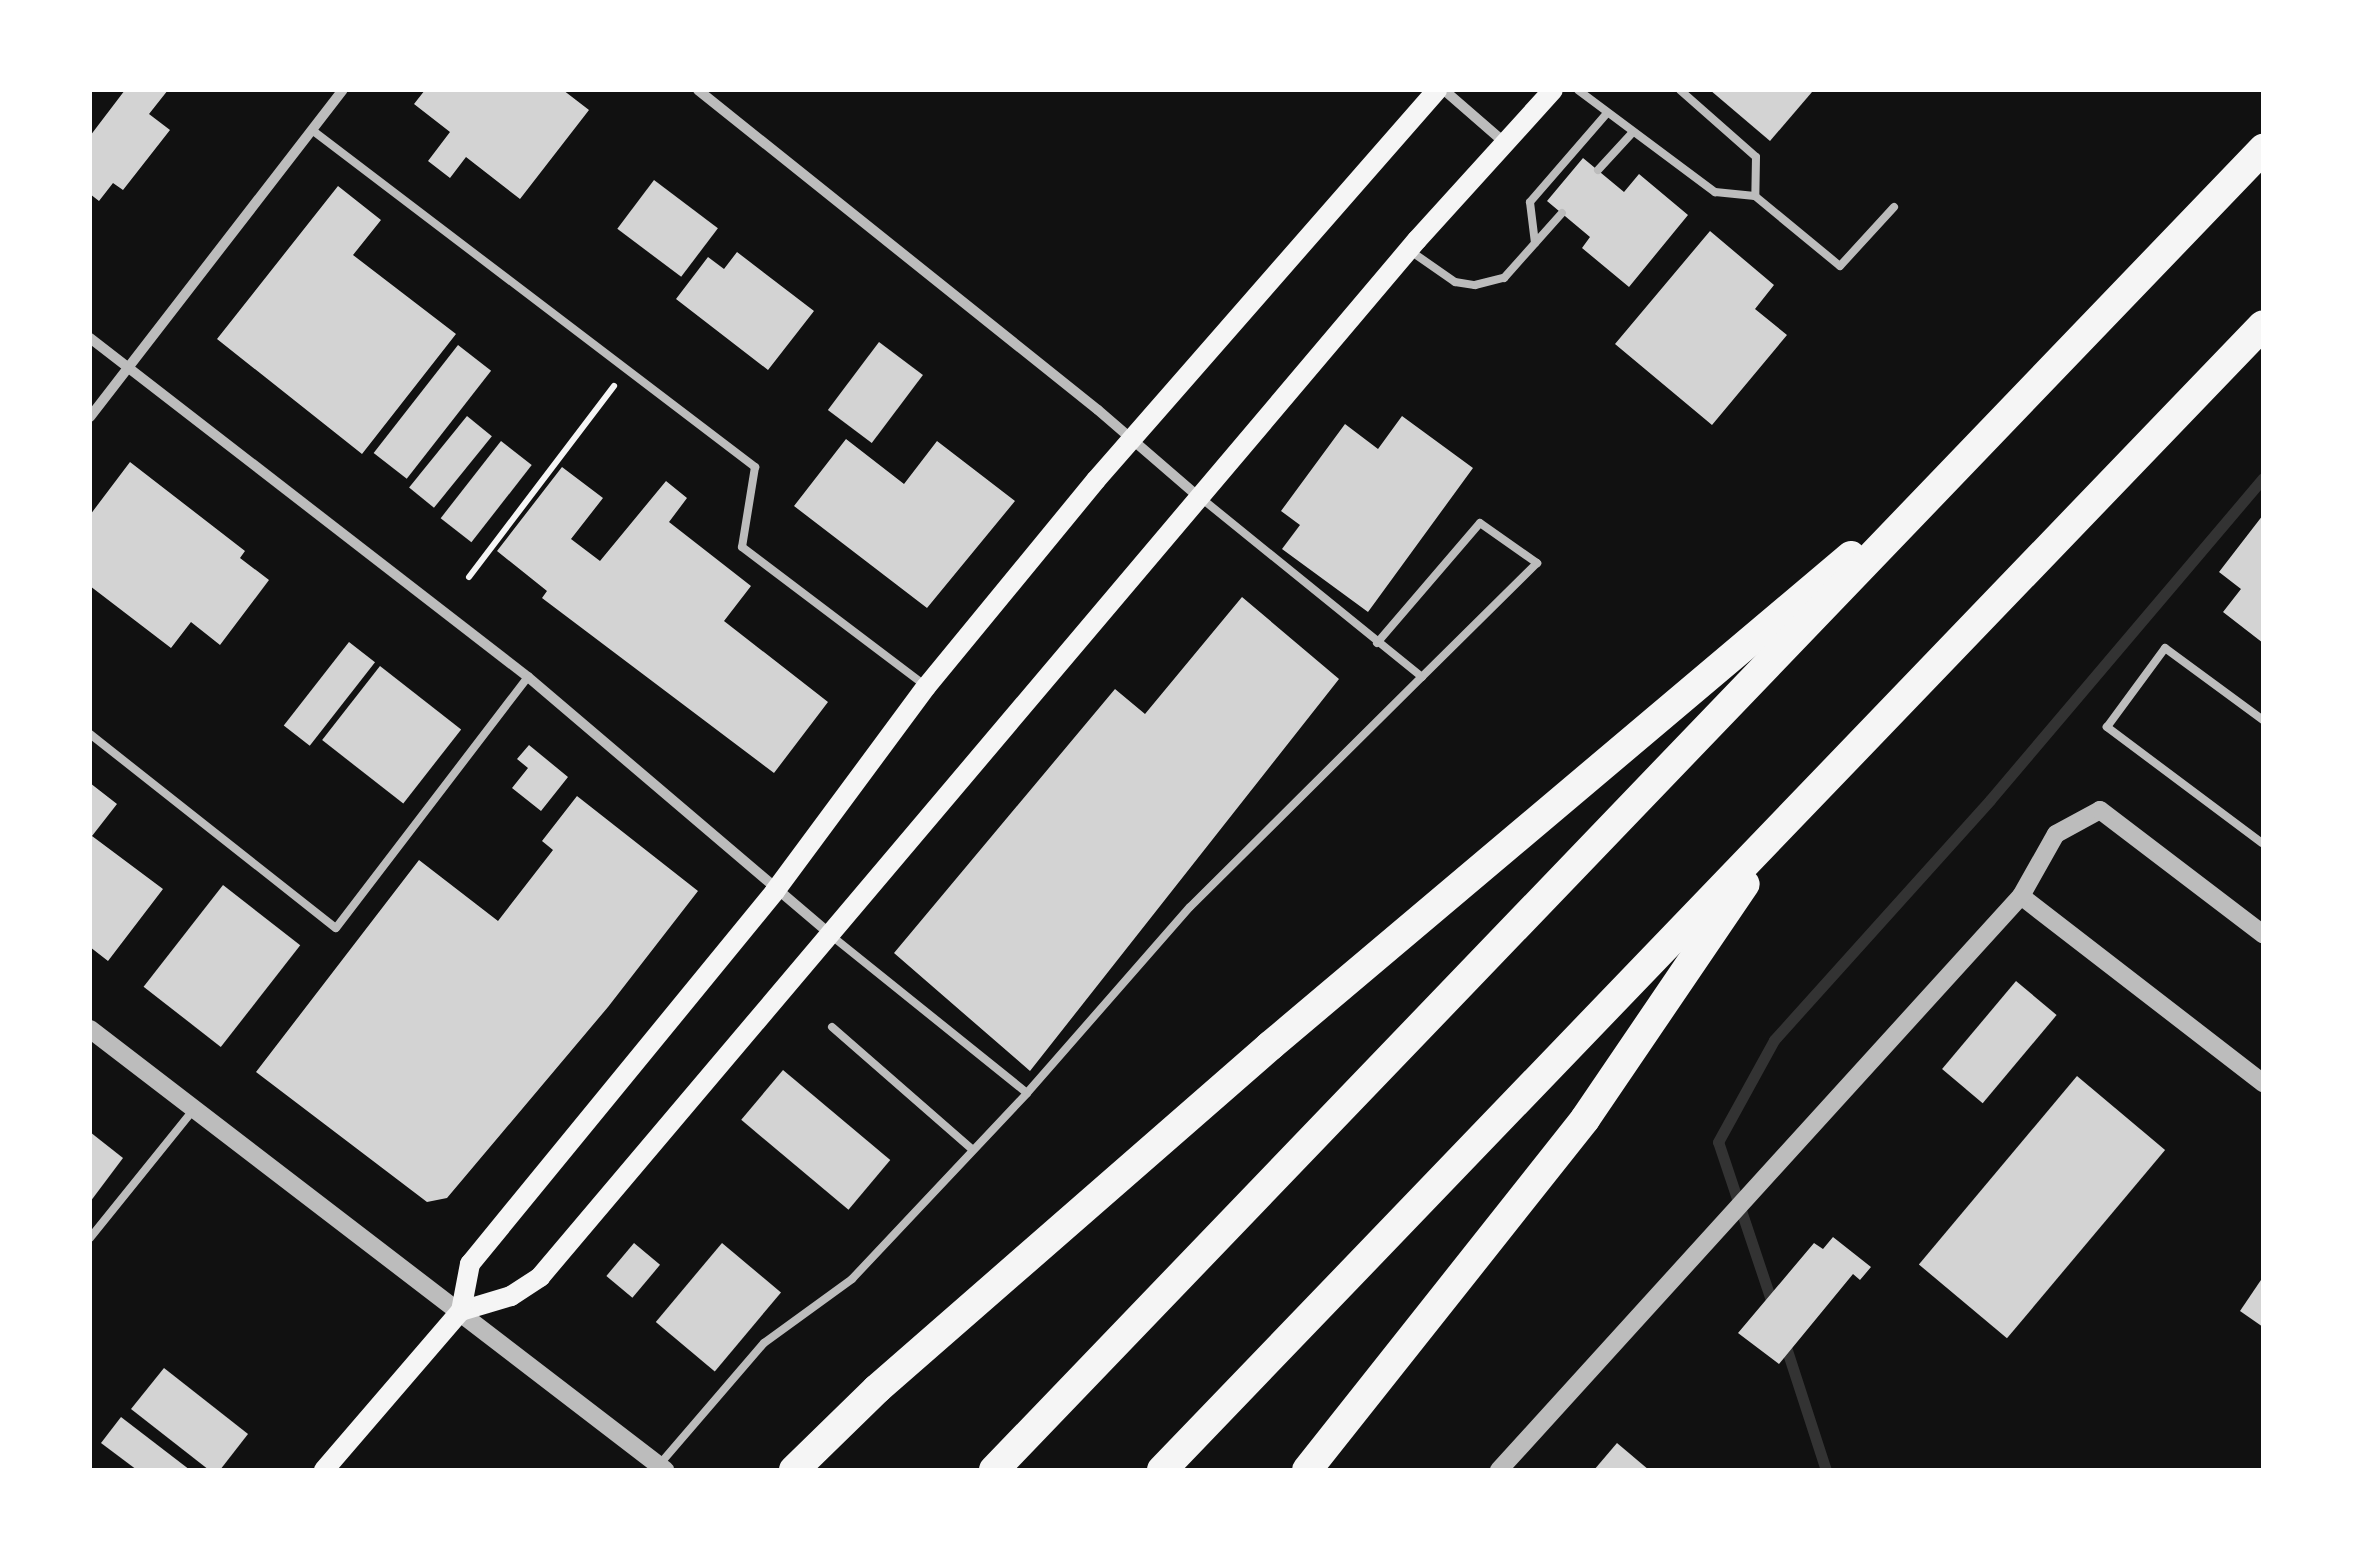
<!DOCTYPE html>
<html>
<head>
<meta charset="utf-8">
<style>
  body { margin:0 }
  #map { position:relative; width:2353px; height:1560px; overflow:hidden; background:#111; font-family:"Roboto Condensed",sans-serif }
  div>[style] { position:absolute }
  .stream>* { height:11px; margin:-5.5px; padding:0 5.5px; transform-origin:5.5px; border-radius:5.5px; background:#333 }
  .building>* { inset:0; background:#d3d3d3; transform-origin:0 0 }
  .path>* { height:6px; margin:-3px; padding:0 3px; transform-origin:3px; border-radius:3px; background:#f5f5f5 }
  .service>* { height:8px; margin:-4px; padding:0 4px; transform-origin:4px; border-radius:4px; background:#bcbcbc }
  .minor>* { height:10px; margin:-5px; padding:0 5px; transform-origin:5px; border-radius:5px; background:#bcbcbc }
  .tertiary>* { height:18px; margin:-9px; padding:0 9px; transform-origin:9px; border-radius:9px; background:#bcbcbc }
  .secondary>* { height:20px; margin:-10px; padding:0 10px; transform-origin:10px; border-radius:10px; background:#f5f5f5 }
  .motorway>* { height:30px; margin:-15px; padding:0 15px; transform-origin:15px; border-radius:15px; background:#f5f5f5 }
  span { translate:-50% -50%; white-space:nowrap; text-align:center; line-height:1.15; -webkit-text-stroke:10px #fff; paint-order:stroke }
  .frame { position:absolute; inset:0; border:92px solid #fff; pointer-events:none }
</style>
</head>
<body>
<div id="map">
  <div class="stream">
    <div style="left:1774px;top:1309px;width:176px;rotate:-108.5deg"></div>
    <div style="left:1718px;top:1142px;width:116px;rotate:-61.2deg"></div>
    <div style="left:1774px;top:1040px;width:323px;rotate:-48deg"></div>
    <div style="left:1990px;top:800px;width:422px;rotate:-49.7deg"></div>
    <div style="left:1784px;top:1341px;width:136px;rotate:72deg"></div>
  </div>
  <div class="building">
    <div style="clip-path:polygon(125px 90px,168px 90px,149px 114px,170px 130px,123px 190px,113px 183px,99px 201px,90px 194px,90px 136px)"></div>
    <div style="clip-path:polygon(425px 90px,563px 90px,589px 110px,520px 199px,466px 157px,450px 178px,428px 161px,450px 132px,414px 104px)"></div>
    <div style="clip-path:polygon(1710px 90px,1810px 90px,1812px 92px,1770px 141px)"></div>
    <div style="clip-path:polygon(1583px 158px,1624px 192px,1639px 174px,1688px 215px,1629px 287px,1582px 248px,1590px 237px,1547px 201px)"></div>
    <div style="left:654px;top:180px;width:80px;height:61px;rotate:37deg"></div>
    <div style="clip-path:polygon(338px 186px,381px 220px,353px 255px,456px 334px,362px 454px,217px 339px)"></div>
    <div style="clip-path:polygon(1710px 231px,1774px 285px,1755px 309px,1787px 335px,1712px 425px,1615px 344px)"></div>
    <div style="clip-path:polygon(737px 252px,814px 311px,768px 370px,676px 299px,708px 257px,724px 269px)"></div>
    <div style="left:879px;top:342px;width:55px;height:85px;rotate:37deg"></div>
    <div style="left:458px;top:345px;width:42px;height:137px;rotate:38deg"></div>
    <div style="left:467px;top:416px;width:32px;height:92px;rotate:39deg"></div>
    <div style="clip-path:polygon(1402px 416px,1473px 468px,1368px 612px,1282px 549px,1300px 525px,1281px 511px,1345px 424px,1378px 449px)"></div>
    <div style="clip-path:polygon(846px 439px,904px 484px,937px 441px,1015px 501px,927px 608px,794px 506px)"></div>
    <div style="left:501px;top:441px;width:39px;height:98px;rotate:38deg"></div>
    <div style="clip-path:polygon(130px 462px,245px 551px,240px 558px,269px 580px,220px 645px,191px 622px,171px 648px,90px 586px,90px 515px)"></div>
    <div style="clip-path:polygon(562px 467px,603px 498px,571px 539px,600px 561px,666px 481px,687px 498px,669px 522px,751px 586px,724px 621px,828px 702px,774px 773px,542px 598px,547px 591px,497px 551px)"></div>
    <div style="clip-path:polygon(2263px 515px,2263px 643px,2223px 612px,2241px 589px,2219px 572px)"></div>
    <div style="clip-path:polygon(1242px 597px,1339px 679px,1030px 1071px,894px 953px,1115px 689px,1145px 714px)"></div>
    <div style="left:349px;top:642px;width:33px;height:106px;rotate:38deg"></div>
    <div style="left:380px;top:666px;width:103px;height:94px;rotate:38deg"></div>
    <div style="clip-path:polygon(529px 745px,568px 777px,541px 811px,512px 788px,528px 768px,517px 759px)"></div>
    <div style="clip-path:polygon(90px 783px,117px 804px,92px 836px,163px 889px,108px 961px,90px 947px)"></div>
    <div style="clip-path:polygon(577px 796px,698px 891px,608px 1007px,447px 1198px,427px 1202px,256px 1072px,419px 860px,498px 921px,553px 850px,542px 841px)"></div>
    <div style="left:223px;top:885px;width:98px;height:129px;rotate:38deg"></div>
    <div style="left:2016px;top:981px;width:53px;height:115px;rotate:40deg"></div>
    <div style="left:783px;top:1070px;width:140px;height:65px;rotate:40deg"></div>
    <div style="left:2077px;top:1076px;width:115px;height:246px;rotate:40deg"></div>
    <div style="clip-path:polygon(90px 1132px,123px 1158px,90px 1202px)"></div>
    <div style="clip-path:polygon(1833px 1237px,1871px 1267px,1860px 1280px,1853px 1274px,1779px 1364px,1738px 1333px,1814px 1243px,1823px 1249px)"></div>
    <div style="left:634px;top:1243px;width:34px;height:43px;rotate:40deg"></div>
    <div style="left:722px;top:1243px;width:77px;height:103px;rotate:40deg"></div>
    <div style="clip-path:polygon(2263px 1277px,2263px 1327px,2240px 1311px)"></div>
    <div style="clip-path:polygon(164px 1368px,248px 1434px,220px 1470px,209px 1470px,131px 1409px)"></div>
    <div style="clip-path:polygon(121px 1417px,190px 1470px,137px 1470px,101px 1443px)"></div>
    <div style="clip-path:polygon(1617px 1443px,1649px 1470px,1594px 1470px)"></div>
  </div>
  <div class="path">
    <div style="left:469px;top:577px;width:240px;rotate:-52.8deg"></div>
  </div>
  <div class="service">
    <div style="left:1578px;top:90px;width:171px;rotate:36.7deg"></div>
    <div style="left:1715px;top:192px;width:40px;rotate:5.7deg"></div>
    <div style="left:1755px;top:196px;width:110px;rotate:39.5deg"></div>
    <div style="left:1840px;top:266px;width:80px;rotate:-47.5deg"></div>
    <div style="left:1680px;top:90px;width:101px;rotate:41.4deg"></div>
    <div style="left:1756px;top:157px;width:39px;rotate:91deg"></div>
    <div style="left:312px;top:130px;width:557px;rotate:37.26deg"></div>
    <div style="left:755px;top:467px;width:81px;rotate:99.2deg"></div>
    <div style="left:742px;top:547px;width:227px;rotate:37.1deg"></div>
    <div style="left:1598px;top:170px;width:50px;rotate:-47.4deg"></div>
    <div style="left:1535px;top:243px;width:41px;rotate:-97deg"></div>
    <div style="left:1530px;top:202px;width:118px;rotate:-49.1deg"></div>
    <div style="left:1409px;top:250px;width:56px;rotate:34.8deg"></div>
    <div style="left:1455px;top:282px;width:20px;rotate:9deg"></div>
    <div style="left:1475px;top:285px;width:30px;rotate:-14deg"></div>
    <div style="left:1504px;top:278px;width:87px;rotate:-48.3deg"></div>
    <div style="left:1377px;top:643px;width:158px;rotate:-49.4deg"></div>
    <div style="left:1480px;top:523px;width:70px;rotate:35.1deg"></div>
    <div style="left:1537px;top:563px;width:162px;rotate:135.3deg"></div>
    <div style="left:90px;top:734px;width:313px;rotate:38.3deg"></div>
    <div style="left:336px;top:928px;width:316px;rotate:-52.6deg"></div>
    <div style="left:2262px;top:843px;width:194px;rotate:-143.2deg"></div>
    <div style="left:2107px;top:727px;width:98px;rotate:-53.7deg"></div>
    <div style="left:2165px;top:648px;width:122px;rotate:36.3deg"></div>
    <div style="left:833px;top:937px;width:249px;rotate:38.8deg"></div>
    <div style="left:1027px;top:1093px;width:247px;rotate:-48.8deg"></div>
    <div style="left:1190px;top:907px;width:327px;rotate:-44.8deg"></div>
    <div style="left:1422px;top:677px;width:283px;rotate:-141deg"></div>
    <div style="left:832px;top:1027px;width:187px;rotate:41.1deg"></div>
    <div style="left:90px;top:1238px;width:166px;rotate:-51.1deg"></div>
    <div style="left:659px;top:1465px;width:161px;rotate:-49.3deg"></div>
    <div style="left:764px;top:1343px;width:109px;rotate:-36deg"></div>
    <div style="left:852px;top:1279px;width:255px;rotate:-46.7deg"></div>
  </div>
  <div class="minor">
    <div style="left:698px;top:90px;width:512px;rotate:38.66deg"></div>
    <div style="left:1098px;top:410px;width:135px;rotate:40.8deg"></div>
    <div style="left:1444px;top:90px;width:81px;rotate:41deg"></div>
    <div style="left:90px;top:338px;width:554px;rotate:37.74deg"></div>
    <div style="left:528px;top:677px;width:397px;rotate:40.4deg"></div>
    <div style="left:90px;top:417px;width:413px;rotate:-52.3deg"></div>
  </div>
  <div class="tertiary">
    <div style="left:2021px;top:896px;width:306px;rotate:37.7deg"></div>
    <div style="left:90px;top:1029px;width:725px;rotate:37.49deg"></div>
    <div style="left:1499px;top:1470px;width:776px;rotate:-47.72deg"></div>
    <div style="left:2021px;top:896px;width:71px;rotate:-60.6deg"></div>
    <div style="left:2056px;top:834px;width:50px;rotate:-28.6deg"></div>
    <div style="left:2100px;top:810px;width:205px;rotate:37.3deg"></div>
  </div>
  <div class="secondary">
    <div style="left:461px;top:1311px;width:52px;rotate:-16.7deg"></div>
    <div style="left:511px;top:1296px;width:35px;rotate:-33deg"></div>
    <div style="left:540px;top:1277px;width:1358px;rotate:-49.78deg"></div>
    <div style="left:1417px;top:240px;width:202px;rotate:-47.8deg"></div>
    <div style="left:324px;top:1470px;width:210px;rotate:-49.3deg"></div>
    <div style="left:461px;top:1311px;width:48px;rotate:-79.2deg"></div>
    <div style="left:470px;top:1264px;width:482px;rotate:-50.7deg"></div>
    <div style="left:775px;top:891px;width:254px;rotate:-53.5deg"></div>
    <div style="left:926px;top:687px;width:268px;rotate:-50.6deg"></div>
    <div style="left:1096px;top:480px;width:518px;rotate:-48.83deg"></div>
  </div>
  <div class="motorway">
    <div style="left:794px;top:1470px;width:116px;rotate:-44.3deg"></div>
    <div style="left:877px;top:1389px;width:522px;rotate:-41.11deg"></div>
    <div style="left:1270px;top:1046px;width:760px;rotate:-40.14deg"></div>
    <div style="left:994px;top:1470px;width:1832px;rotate:-46.15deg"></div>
    <div style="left:1162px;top:1470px;width:1588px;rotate:-46.12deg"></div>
    <div style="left:1307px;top:1470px;width:448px;rotate:-51.6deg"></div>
    <div style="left:1585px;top:1119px;width:284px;rotate:-55.8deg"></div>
  </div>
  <div class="frame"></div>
</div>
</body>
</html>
